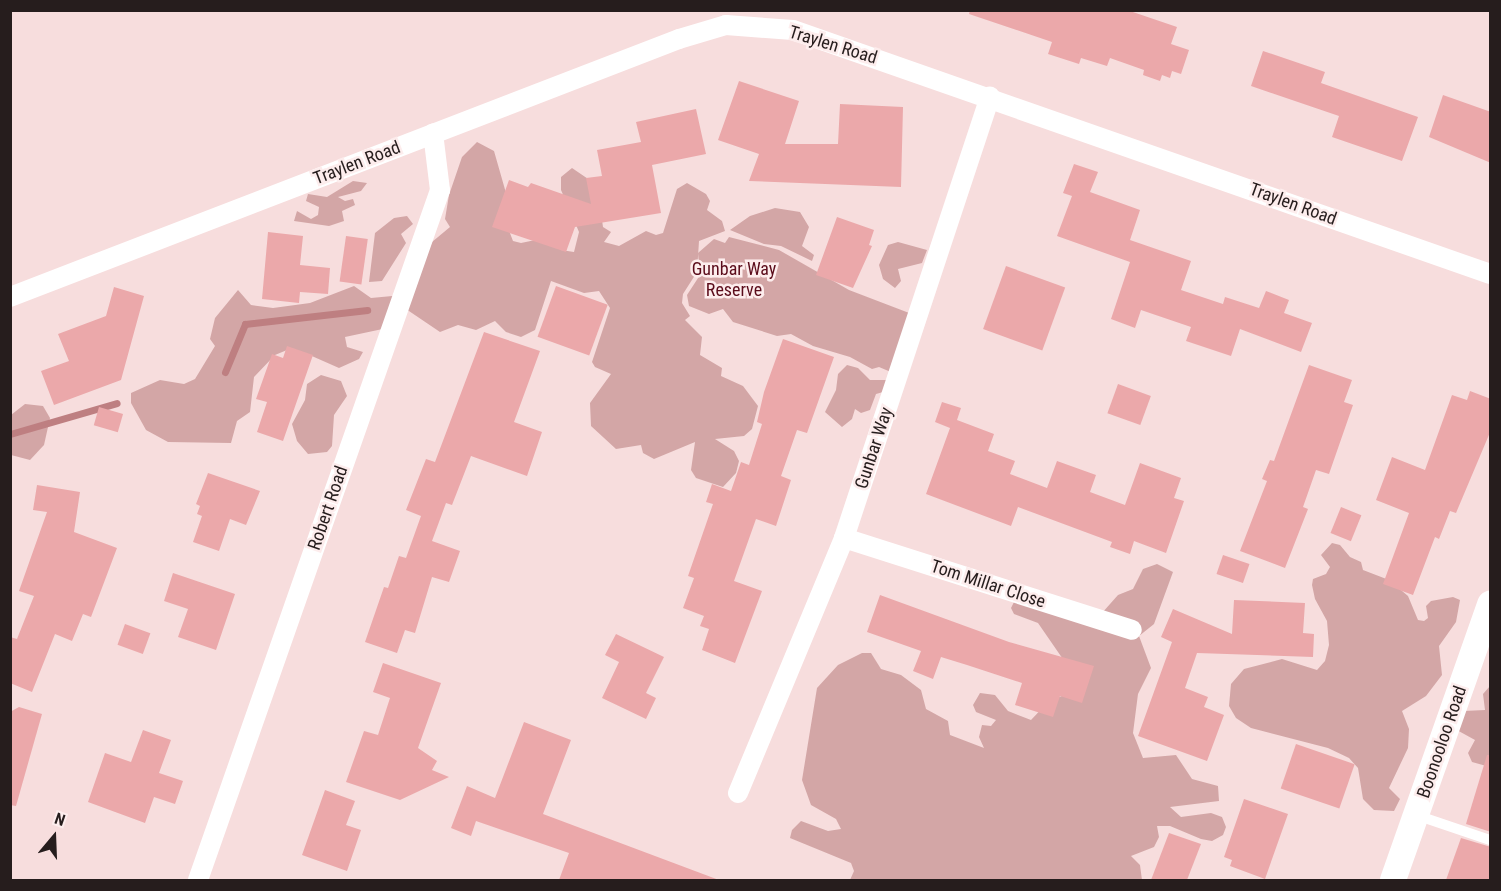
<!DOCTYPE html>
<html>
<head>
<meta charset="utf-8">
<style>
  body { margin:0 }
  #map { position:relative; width:1501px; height:891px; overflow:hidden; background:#f7dddd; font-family:"Roboto Condensed",sans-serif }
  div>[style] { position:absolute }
  .green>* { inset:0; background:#d3a6a6 }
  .stream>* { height:7px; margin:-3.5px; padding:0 3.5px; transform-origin:3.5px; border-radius:3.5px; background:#be7f81 }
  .building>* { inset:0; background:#eba8aa; transform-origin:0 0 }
  .service>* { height:10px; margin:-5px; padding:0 5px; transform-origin:5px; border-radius:5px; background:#fff }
  .minor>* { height:20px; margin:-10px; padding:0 10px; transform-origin:10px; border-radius:10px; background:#fff }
  .tertiary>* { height:26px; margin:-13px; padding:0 13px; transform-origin:13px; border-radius:13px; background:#fff }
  span { translate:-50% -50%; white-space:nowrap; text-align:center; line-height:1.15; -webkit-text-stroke:5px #fdeded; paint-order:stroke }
  .street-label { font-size:18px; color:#261d1d }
  .park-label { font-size:18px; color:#5a0b1a }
  .frame { position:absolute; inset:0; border:12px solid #261d1d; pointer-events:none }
  .north { position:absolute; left:24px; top:807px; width:60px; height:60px; -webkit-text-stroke:4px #fdeded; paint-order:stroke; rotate:19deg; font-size:16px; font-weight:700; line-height:24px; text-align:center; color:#261d1d }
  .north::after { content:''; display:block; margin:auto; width:21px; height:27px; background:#261d1d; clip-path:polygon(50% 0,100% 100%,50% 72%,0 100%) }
</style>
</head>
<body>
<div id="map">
  <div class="green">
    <div style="clip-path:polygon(477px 142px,494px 151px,508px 200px,508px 228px,513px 241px,521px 243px,545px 238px,555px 241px,561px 250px,574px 252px,579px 232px,561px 190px,561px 177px,572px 168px,597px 185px,603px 227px,611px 232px,604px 242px,619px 246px,646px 231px,656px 235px,663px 233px,677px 189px,687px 183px,706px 194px,710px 201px,707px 210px,722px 221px,725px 231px,699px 241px,697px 272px,683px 294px,682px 303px,690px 316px,685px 320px,702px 337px,700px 355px,722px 368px,721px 376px,743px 386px,758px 406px,752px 429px,744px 436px,715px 439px,734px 451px,739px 461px,736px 473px,723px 487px,696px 478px,691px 470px,695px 442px,654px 459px,643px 453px,641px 445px,616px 449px,591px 426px,590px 403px,611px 374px,595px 367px,592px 362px,610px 308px,599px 291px,584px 293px,551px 281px,535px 330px,521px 337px,506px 332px,495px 321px,476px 330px,458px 325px,440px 332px,406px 309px,426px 247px,450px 227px,445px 219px,449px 195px,462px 157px)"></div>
    <div style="clip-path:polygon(353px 181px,367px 183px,361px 191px,338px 197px,345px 201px,353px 199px,355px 205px,342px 211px,344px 221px,329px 226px,294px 221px,297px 211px,311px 219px,318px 215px,319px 207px,306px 201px,308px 194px,327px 197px)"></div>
    <div style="clip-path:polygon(775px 208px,800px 212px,809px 227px,802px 246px,814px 255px,812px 261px,781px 246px,764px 244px,730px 230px,750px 216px)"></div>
    <div style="clip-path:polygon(407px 216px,413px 224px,401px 234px,406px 243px,382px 281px,369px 282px,375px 233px,394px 218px)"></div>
    <div style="clip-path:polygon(729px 237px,779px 250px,849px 290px,917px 316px,898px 375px,879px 367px,872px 369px,850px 357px,813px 346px,791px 334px,777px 336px,733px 322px,723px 309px,709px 314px,689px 306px,687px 295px,700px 275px,698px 253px,714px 239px,725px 243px)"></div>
    <div style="clip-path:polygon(898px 242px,927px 250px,922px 263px,898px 269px,901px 281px,895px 288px,883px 279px,879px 265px,888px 245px)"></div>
    <div style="clip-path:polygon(354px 286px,371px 298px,403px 295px,392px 327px,345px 337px,347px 347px,363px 352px,359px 359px,339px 368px,305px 353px,287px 350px,275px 355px,254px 377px,250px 412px,237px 421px,231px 443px,168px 442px,146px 430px,131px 403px,131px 393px,160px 380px,184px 384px,195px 379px,215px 346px,210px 339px,215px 318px,238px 290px,251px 305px,273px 308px,310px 303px)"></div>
    <div style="clip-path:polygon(847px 365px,858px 368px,870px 380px,886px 380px,886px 384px,883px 392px,876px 394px,870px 410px,861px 413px,855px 409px,852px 419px,842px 427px,825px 412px,836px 390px,838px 374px)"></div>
    <div style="clip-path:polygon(321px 375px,341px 381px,347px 396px,334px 415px,332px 446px,327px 452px,308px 454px,297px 441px,292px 424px,305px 400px,307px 384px)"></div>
    <div style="clip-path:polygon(25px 404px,43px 406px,50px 418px,44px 445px,30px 460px,11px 455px,11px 415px)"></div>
    <div style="clip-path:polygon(1332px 543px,1340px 545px,1350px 557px,1361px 562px,1363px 570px,1389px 580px,1408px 596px,1418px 620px,1424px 621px,1428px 618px,1426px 606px,1431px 601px,1453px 597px,1460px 600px,1456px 622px,1439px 646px,1442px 675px,1426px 696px,1402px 711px,1409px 729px,1408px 748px,1389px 788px,1400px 799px,1394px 811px,1374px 810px,1363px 799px,1358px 768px,1349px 758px,1328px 748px,1251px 728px,1236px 718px,1229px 706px,1231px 684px,1244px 669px,1282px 659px,1317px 670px,1325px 661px,1329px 645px,1327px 621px,1315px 599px,1312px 585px,1313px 579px,1326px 574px,1330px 567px,1321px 555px)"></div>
    <div style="clip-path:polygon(1157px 564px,1173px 572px,1154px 624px,1139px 636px,1151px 668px,1138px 694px,1133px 733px,1143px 758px,1176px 755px,1192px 779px,1218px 786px,1219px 801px,1170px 807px,1181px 817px,1211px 813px,1222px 817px,1226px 827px,1223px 835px,1212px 841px,1201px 839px,1170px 826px,1157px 826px,1159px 837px,1154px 847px,1131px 856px,1140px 865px,1142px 880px,850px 880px,854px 871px,851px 863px,790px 838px,792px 830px,801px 821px,828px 831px,841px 829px,836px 819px,811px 805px,802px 780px,817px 688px,838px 665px,862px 653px,871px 653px,881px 669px,901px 675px,921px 690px,926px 709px,948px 721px,950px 735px,984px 748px,979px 737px,982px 725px,991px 726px,996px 720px,976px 712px,973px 705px,980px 693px,995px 695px,1008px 711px,1031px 720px,1050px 700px,1068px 694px,1067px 665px,1038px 623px,1014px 614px,1011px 608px,1014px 602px,1102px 613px,1118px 595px,1133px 589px,1143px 569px)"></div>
    <div style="clip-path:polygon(1490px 686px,1490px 767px,1472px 762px,1468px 753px,1475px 740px,1455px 729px,1464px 711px,1485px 710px,1483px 694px)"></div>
  </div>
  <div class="stream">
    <div style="left:225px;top:372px;width:52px;rotate:-67.4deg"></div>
    <div style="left:245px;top:324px;width:123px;rotate:-6.5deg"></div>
    <div style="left:10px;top:434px;width:111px;rotate:-16.2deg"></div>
  </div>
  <div class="building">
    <div style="clip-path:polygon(970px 10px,1127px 10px,1177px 27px,1171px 44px,1189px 50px,1181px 74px,1172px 71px,1170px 78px,1162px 75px,1160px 81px,1143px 75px,1144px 70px,1110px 58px,1107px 66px,1081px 58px,1079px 64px,1048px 54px,1052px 42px,969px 14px)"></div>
    <div style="clip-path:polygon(1263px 51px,1325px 72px,1321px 83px,1418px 117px,1402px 161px,1332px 137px,1339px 116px,1251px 86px)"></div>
    <div style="clip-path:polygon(739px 81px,799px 101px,785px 144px,838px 144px,840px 104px,903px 107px,901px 187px,749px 181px,759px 154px,718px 140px)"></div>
    <div style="clip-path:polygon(1443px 95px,1491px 112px,1491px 163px,1429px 137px)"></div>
    <div style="clip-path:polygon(696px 109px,706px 154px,652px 165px,661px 213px,575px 227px,566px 252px,492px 227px,509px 180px,528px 187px,531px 183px,591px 204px,586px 178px,602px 176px,597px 150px,641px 142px,636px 122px)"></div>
    <div style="clip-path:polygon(1074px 164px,1098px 172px,1090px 192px,1140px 210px,1130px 240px,1191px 261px,1181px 290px,1223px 304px,1225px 297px,1259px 308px,1266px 291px,1289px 300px,1284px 313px,1312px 323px,1301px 352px,1240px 329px,1231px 356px,1186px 341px,1191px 327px,1141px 310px,1135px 328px,1111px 319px,1130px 262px,1057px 236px,1072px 196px,1063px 193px)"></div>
    <div style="clip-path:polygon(837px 217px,874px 230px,869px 245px,872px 246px,853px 288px,816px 275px)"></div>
    <div style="clip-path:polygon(268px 232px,303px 236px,300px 265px,330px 268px,328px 294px,300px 292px,299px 303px,262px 299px)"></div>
    <div style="left:346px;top:236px;width:22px;height:46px;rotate:8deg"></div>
    <div style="left:1006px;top:266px;width:63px;height:67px;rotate:20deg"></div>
    <div style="left:556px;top:286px;width:55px;height:54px;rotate:20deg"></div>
    <div style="clip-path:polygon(114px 287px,144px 296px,121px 380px,54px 405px,41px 371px,69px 361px,58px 334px,106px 316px)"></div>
    <div style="clip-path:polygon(484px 332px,540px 351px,514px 422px,542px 432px,527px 476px,471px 456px,452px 505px,446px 503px,432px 541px,460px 551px,449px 582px,432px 577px,415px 633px,405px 630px,397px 653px,365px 642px,384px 587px,388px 588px,399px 556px,406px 558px,421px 516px,406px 510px,426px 459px,435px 462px)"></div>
    <div style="clip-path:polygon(783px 339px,834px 357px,807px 433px,797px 430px,781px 476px,791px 480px,776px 526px,756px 519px,734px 581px,762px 591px,735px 663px,702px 650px,709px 629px,700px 626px,704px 616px,683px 608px,694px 578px,688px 576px,713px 504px,706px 502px,712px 484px,731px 491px,741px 462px,749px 465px,762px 424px,757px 422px,764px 392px)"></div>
    <div style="clip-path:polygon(287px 346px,313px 355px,283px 441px,257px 432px,267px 402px,256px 399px,272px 354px,283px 358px)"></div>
    <div style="clip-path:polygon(1309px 365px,1352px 380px,1344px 402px,1353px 405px,1329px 474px,1316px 470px,1303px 507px,1308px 509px,1285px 568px,1240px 551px,1267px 481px,1262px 479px,1270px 460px,1274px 461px)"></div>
    <div style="left:1118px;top:384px;width:35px;height:31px;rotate:20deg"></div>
    <div style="clip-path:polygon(1470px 391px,1491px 399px,1491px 430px,1456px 513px,1450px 511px,1439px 539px,1435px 537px,1413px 595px,1383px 584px,1409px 513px,1376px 500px,1392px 457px,1425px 470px,1452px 395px,1467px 400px)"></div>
    <div style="clip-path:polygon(942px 402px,961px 408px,957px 420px,994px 434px,988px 451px,1015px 461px,1010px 474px,1047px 488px,1057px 461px,1096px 475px,1090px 492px,1125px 505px,1140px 463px,1181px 478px,1174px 498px,1184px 501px,1166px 553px,1134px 541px,1130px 554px,1110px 547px,1112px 542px,1018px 507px,1011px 526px,926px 494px,950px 428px,935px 422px)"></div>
    <div style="left:99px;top:407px;width:25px;height:19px;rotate:16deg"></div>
    <div style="clip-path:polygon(208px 473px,260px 491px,246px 525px,230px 519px,219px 551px,193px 542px,202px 516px,197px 514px,200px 506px,196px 504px)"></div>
    <div style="clip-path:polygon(37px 485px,80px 492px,74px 532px,117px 548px,91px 617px,83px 614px,72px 641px,55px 634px,32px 692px,10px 683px,10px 637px,17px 639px,34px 596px,19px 591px,47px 512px,33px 510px)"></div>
    <div style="left:1341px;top:507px;width:22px;height:28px;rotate:22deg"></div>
    <div style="left:1223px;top:555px;width:28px;height:20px;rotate:19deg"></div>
    <div style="clip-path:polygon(173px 573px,235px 594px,216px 650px,178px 637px,188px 609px,164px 601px)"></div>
    <div style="clip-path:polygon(880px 595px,1009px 642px,1094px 666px,1082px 703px,1060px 696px,1053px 717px,1015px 705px,1022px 683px,967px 665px,941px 657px,933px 679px,913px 671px,921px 651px,867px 632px)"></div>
    <div style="clip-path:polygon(1234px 600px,1305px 603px,1303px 633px,1314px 634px,1313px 657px,1197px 653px,1185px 688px,1208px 697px,1204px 707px,1224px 715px,1207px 761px,1138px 736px,1172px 642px,1161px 637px,1173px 609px,1232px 634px)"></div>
    <div style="left:125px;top:624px;width:27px;height:22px;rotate:20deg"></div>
    <div style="clip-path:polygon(616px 634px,664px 657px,646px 693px,656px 698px,646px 719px,602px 698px,619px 662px,605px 655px)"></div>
    <div style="clip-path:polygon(383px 663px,441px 683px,418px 748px,437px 761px,432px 770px,449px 777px,400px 800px,346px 782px,364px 731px,378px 735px,390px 698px,373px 692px)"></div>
    <div style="clip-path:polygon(19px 707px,42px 714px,16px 806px,10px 805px,10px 712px)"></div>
    <div style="clip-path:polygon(524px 722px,571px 740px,543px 814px,719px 880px,559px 880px,569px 853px,476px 821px,471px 836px,451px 828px,467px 786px,495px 798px)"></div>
    <div style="clip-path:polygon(143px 730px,171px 740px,159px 773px,183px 781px,175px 804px,154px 797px,145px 823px,88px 802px,105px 753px,131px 762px)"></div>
    <div style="left:1296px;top:744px;width:62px;height:47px;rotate:19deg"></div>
    <div style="clip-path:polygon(1487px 755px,1491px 755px,1491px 832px,1466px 824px)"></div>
    <div style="clip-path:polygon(325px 790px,355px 801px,346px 825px,361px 830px,347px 871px,302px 855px)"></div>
    <div style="clip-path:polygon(1244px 799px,1288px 814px,1265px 879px,1230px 866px,1232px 860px,1224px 857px)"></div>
    <div style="clip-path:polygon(1169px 833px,1201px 844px,1187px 880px,1151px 880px)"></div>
    <div style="clip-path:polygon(1461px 838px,1491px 847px,1491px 880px,1446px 880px)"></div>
  </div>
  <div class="service">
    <div style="left:1416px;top:815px;width:78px;rotate:18.7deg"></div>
  </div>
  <div class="minor">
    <div style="left:10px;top:297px;width:717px;rotate:-21.09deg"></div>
    <div style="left:679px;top:39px;width:49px;rotate:-16.6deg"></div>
    <div style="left:726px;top:25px;width:67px;rotate:4.3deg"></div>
    <div style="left:793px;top:30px;width:738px;rotate:19.29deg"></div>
    <div style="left:844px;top:538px;width:302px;rotate:17.7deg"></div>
    <div style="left:738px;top:793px;width:276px;rotate:-67.4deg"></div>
    <div style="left:844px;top:538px;width:465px;rotate:-71.7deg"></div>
    <div style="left:198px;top:880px;width:731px;rotate:-70.67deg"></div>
    <div style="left:440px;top:190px;width:57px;rotate:-97deg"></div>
  </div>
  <div class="tertiary">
    <div style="left:1393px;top:880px;width:293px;rotate:-70.6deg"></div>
  </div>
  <div class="street-label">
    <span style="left:833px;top:45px;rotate:17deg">Traylen Road</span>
    <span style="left:357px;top:163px;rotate:-21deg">Traylen Road</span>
    <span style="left:1293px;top:204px;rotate:20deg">Traylen Road</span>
    <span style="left:874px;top:448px;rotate:-72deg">Gunbar Way</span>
    <span style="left:328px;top:508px;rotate:-71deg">Robert Road</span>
    <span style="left:988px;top:584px;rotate:18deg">Tom Millar Close</span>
    <span style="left:1442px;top:742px;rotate:-71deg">Boonooloo Road</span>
  </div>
  <div class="park-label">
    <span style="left:734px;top:280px">Gunbar Way<br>Reserve</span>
  </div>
  <div class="frame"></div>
  <div class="north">N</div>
</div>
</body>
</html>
